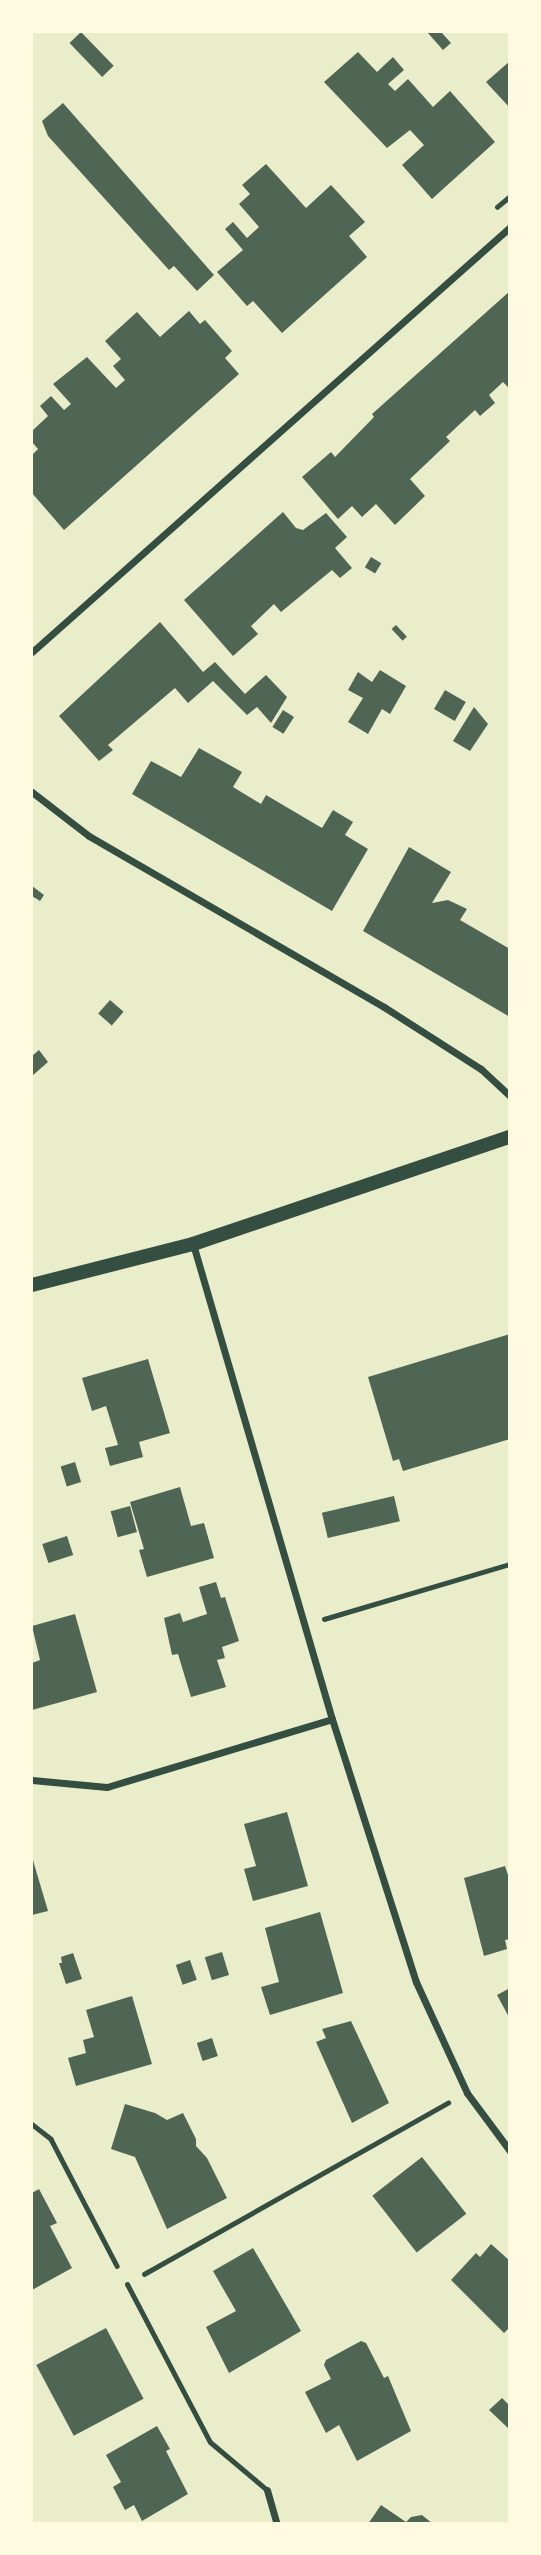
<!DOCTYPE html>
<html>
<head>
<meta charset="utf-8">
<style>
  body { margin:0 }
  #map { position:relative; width:541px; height:2555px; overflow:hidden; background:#e9edc9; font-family:"PT Sans Narrow",sans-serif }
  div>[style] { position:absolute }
  .building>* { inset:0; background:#4f6655; transform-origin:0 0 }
  .path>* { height:4.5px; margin:-2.25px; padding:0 2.25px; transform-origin:2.25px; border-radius:2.25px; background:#344e41 }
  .service>* { height:5px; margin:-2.5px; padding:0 2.5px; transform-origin:2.5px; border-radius:2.5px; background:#344e41 }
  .minor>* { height:7px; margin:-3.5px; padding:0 3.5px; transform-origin:3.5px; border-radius:3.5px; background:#344e41 }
  .secondary>* { height:14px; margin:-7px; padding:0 7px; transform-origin:7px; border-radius:7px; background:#344e41 }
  span { translate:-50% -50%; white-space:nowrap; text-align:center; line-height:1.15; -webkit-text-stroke:5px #fefae0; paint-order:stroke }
  .frame { position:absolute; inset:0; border:33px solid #fefae0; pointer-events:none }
</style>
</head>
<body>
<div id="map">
  <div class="building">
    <div style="left:81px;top:32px;width:47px;height:16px;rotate:46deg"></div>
    <div style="clip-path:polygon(427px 32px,441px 32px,451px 43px,443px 50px)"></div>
    <div style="clip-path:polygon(358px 52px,377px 72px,393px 57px,404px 70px,388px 84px,395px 91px,408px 79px,433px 107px,450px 91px,495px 142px,432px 199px,402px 165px,424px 145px,410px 130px,387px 148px,324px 82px)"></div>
    <div style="clip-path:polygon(510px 61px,510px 108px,486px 82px)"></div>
    <div style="clip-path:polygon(63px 103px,214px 275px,197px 291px,174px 266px,169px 270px,48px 136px,42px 121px)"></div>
    <div style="clip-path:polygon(266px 164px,306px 208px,331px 185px,365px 222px,349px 236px,367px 257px,282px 333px,253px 301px,247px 306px,217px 272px,243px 250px,225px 229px,233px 222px,247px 238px,259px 227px,239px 204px,250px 194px,242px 185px)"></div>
    <div style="clip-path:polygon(510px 291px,510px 389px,503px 382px,489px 395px,495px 403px,480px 416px,475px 410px,446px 437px,450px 441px,410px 479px,425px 496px,395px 525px,376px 504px,362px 517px,352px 506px,338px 519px,302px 477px,331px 452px,335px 457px,374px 417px,372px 414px)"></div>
    <div style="clip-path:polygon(189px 311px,200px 324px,205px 320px,232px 351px,225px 358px,239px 374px,64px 530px,32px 493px,32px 455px,38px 449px,32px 442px,32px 431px,48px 416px,40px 406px,51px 396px,64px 410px,71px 404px,53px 384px,87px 357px,116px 388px,125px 380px,113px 366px,121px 359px,105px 341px,137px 312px,160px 337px)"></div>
    <div style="clip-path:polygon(283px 512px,296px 528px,303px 530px,326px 513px,347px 537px,335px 548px,352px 568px,340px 578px,332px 570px,281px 612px,274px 604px,251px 626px,258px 634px,233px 656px,184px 600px)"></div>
    <div style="left:371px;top:557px;width:12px;height:12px;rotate:31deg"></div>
    <div style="clip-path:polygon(160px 622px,203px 672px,215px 662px,245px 694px,266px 675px,287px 697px,271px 723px,257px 707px,247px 715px,213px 681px,188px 703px,175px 688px,108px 745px,113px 750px,99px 761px,59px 716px)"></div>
    <div style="left:396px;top:625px;width:16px;height:6px;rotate:47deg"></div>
    <div style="clip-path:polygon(380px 670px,406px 686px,390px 714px,382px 709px,368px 734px,348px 722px,363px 698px,348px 690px,358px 672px,372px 682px)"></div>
    <div style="left:445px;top:690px;width:24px;height:22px;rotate:30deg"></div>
    <div style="clip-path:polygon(474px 707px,488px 724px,470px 751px,453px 741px)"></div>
    <div style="left:283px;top:710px;width:13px;height:20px;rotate:32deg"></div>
    <div style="clip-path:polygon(199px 748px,242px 772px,233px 787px,261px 804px,266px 795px,322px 828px,333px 810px,353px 822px,345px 835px,368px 849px,332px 911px,132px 794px,151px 761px,181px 777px)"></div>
    <div style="clip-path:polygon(409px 847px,451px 872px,432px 903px,448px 900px,467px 909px,460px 920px,510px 949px,510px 1017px,363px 931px)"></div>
    <div style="clip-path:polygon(32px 886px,44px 895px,40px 901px,32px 896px)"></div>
    <div style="left:110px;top:1000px;width:18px;height:18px;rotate:41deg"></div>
    <div style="clip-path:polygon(39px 1050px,48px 1062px,32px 1076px,32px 1056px)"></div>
    <div style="clip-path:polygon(510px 1334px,510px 1439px,403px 1471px,399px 1459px,393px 1461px,368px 1377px)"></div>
    <div style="clip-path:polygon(148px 1359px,170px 1433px,139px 1442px,143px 1457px,110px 1466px,105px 1448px,118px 1445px,106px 1406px,92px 1411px,82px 1378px)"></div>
    <div style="left:75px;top:1462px;width:21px;height:15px;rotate:73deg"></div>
    <div style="clip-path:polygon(180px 1487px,191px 1526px,204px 1523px,214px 1558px,147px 1577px,139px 1550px,144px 1549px,130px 1502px)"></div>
    <div style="left:394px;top:1496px;width:26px;height:74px;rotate:77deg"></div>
    <div style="left:130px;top:1506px;width:27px;height:20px;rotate:75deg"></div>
    <div style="left:67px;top:1536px;width:20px;height:26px;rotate:72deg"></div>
    <div style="clip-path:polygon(216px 1582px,221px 1598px,225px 1597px,239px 1641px,222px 1647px,225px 1658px,217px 1660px,226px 1687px,191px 1697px,178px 1654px,172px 1655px,164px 1618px,180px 1613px,183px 1622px,207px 1614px,199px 1587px)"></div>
    <div style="clip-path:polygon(75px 1614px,97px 1692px,32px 1710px,32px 1663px,40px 1660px,32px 1626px)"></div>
    <div style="clip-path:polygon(287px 1812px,308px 1886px,253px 1901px,244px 1869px,256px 1866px,244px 1824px)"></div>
    <div style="clip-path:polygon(32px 1857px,48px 1911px,32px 1915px)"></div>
    <div style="clip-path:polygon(505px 1866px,510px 1881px,510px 1939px,505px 1940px,507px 1949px,484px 1956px,464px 1878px)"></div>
    <div style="clip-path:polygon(320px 1912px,343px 1993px,270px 2015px,261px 1987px,279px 1982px,265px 1928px)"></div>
    <div style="left:222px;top:1952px;width:24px;height:18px;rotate:73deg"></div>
    <div style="clip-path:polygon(73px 1953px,82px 1979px,66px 1984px,59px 1963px,62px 1963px,61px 1957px)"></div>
    <div style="left:190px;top:1960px;width:21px;height:15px;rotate:71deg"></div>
    <div style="clip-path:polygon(510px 1988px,510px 2019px,497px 1995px)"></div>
    <div style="clip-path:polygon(132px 1996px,152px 2064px,76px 2086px,68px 2058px,86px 2053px,83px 2040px,94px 2037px,86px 2010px)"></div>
    <div style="clip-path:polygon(351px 2021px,389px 2103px,352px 2123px,316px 2042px,326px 2038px,322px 2029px)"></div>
    <div style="left:212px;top:2038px;width:19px;height:16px;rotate:72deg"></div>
    <div style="clip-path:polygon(125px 2104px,155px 2113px,167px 2120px,183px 2113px,196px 2139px,196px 2146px,207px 2158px,227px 2198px,167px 2229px,135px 2157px,111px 2149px)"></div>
    <div style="left:422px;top:2157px;width:72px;height:63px;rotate:52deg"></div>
    <div style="clip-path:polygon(39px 2189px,57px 2223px,50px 2226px,72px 2268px,32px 2290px,32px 2193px)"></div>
    <div style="clip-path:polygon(491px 2244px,510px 2261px,510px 2327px,504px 2333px,451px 2280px,476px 2253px,480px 2257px)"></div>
    <div style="clip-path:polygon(253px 2248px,301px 2331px,229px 2373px,206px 2327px,236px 2311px,213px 2271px)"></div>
    <div style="left:106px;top:2328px;width:80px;height:79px;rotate:62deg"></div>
    <div style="clip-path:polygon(361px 2341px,366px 2343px,384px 2378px,388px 2376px,411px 2431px,357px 2461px,339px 2425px,326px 2433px,305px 2392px,331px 2379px,324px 2365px,326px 2360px)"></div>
    <div style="clip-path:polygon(502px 2398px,510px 2406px,508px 2428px,489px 2410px)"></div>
    <div style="clip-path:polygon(157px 2426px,170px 2449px,166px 2451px,188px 2494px,142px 2521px,134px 2505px,125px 2510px,113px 2487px,121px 2482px,106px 2455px)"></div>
    <div style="clip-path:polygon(381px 2505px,406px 2522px,411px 2517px,422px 2515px,433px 2524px,368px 2524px)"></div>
  </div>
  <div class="path">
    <div style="left:497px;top:207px;width:17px;rotate:-40deg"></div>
    <div style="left:324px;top:1619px;width:194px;rotate:-16.5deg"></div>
    <div style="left:32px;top:2124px;width:24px;rotate:38deg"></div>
    <div style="left:51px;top:2139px;width:143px;rotate:62.5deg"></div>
    <div style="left:144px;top:2274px;width:349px;rotate:-29.4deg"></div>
  </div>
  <div class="service">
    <div style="left:127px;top:2284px;width:178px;rotate:62.3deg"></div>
    <div style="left:210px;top:2442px;width:75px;rotate:40.1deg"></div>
  </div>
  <div class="minor">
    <div style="left:32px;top:652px;width:640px;rotate:-41.64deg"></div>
    <div style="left:32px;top:792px;width:72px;rotate:37.7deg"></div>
    <div style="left:89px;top:836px;width:341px;rotate:30.1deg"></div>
    <div style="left:384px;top:1007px;width:115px;rotate:32.6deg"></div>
    <div style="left:481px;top:1069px;width:40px;rotate:43deg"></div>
    <div style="left:193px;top:1244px;width:495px;rotate:73.7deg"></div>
    <div style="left:332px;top:1719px;width:276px;rotate:72.3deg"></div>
    <div style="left:416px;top:1982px;width:122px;rotate:65.3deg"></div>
    <div style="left:467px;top:2093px;width:72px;rotate:53.4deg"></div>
    <div style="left:32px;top:1780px;width:75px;rotate:5.3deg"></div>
    <div style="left:107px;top:1787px;width:235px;rotate:-16.8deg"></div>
    <div style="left:267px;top:2490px;width:35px;rotate:74deg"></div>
  </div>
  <div class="secondary">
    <div style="left:32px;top:1285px;width:166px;rotate:-14.3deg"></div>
    <div style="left:193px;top:1244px;width:335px;rotate:-18.7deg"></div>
  </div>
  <div class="frame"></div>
</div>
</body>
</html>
